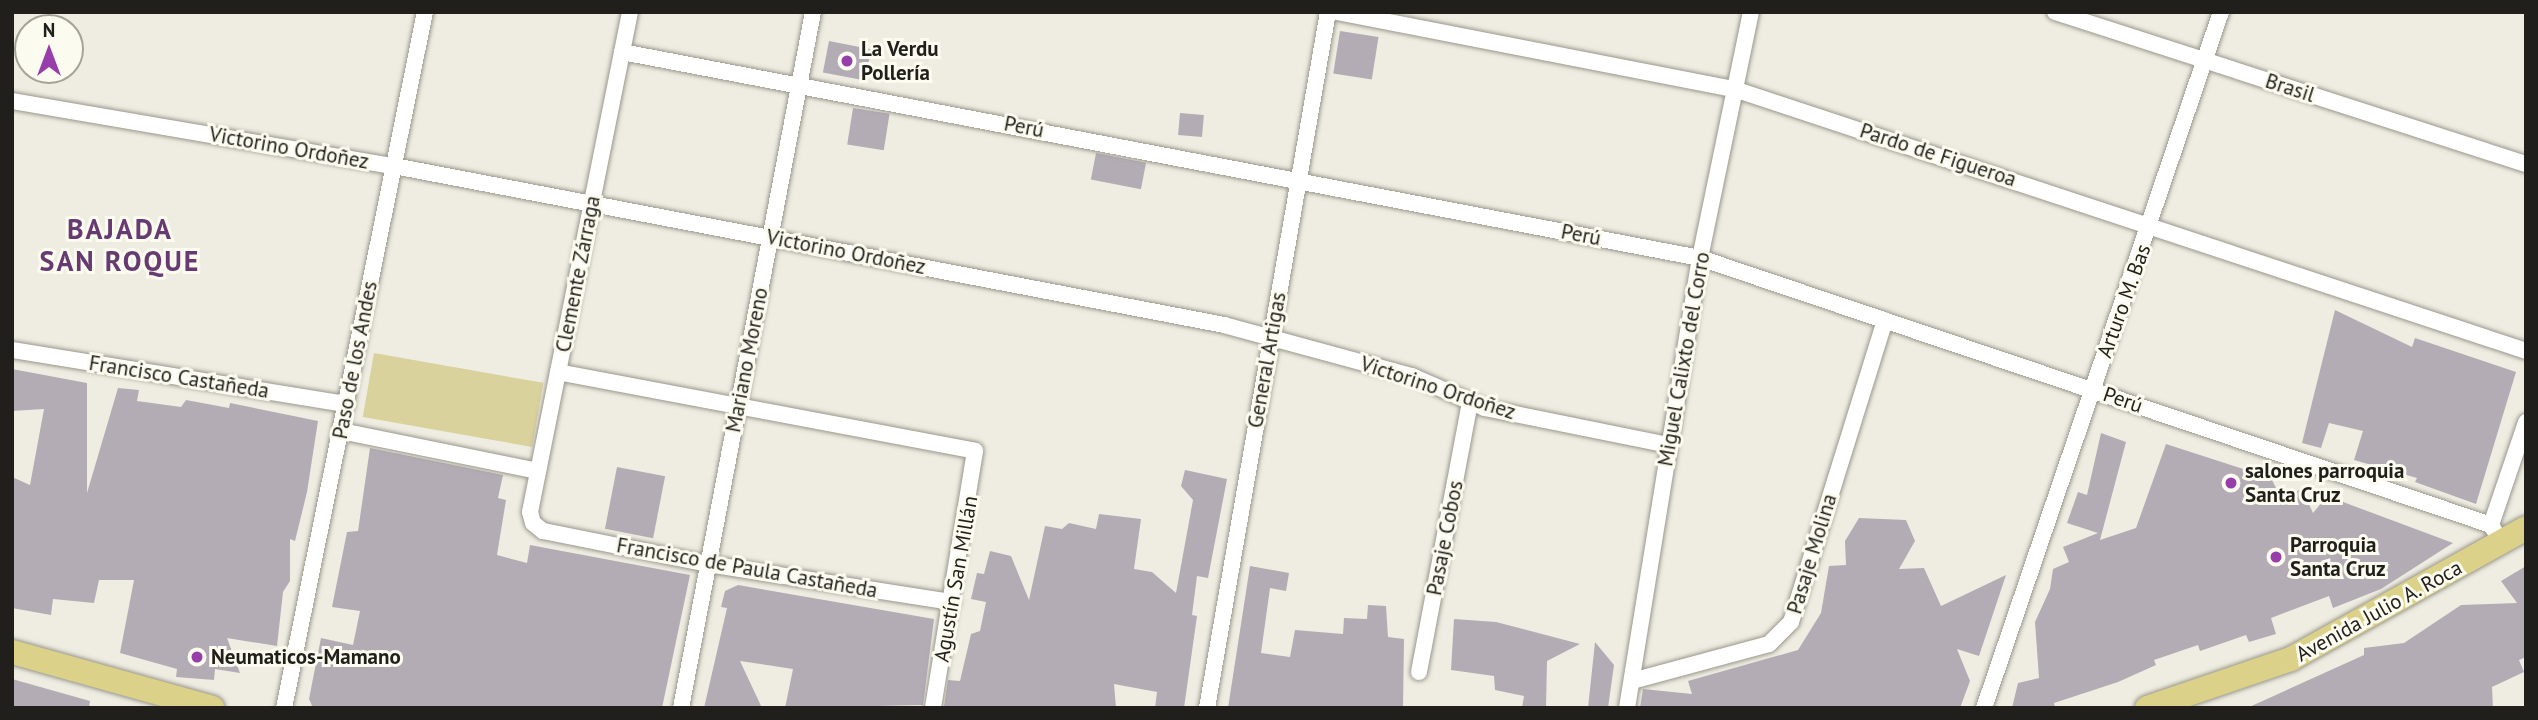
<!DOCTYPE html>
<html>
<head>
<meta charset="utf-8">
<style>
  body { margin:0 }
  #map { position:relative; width:2538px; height:720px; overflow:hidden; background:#efede2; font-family:"PT Sans",sans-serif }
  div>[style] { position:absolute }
  .green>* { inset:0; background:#d9d29d; transform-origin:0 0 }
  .building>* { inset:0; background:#b3acb5; transform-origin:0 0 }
  .roads { filter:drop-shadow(0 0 2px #99978c) drop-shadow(0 0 2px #99978c) }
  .street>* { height:16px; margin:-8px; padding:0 8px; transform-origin:8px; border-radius:8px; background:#fff }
  .primary>* { height:24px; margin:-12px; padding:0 12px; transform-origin:12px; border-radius:12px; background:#dcd188 }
  .dots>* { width:19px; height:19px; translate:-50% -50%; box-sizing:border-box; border:4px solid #fcfbef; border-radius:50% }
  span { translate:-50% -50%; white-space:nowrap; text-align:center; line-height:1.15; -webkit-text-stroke:6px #fcfbef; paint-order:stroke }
  .poi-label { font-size:21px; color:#201f1b; font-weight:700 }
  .left { translate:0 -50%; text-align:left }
  .street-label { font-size:21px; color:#201f1b }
  .district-label { font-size:28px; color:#673b71; font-weight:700; letter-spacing:2px }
  .frame { position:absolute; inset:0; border:14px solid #201f1b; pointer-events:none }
  .north { position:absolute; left:14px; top:14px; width:70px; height:70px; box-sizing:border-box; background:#fcfbef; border:2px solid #a4a39a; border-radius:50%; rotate:0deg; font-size:19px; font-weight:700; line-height:28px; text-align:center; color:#201f1b }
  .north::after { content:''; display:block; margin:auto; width:24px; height:32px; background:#973eaa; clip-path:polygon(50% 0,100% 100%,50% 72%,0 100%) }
</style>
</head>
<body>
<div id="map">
  <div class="green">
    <div style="left:374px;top:353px;width:172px;height:65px;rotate:10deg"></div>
  </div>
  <div class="building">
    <div style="left:1340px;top:31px;width:39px;height:43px;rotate:9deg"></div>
    <div style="left:829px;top:41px;width:43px;height:32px;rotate:11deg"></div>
    <div style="left:853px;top:108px;width:37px;height:37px;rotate:9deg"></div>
    <div style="left:1180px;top:113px;width:24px;height:22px;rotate:5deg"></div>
    <div style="left:1096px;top:153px;width:51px;height:27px;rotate:11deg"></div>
    <div style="clip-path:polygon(2335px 310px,2412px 347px,2415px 338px,2516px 372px,2476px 504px,2415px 482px,2417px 478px,2354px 460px,2363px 431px,2329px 423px,2321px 448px,2302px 443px)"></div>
    <div style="clip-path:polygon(12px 369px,87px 383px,87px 493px,118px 388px,139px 390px,137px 401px,181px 407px,186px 400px,229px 408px,230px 403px,318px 421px,307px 492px,295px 541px,290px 539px,290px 581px,283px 592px,277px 646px,227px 638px,240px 673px,215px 669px,214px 680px,176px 677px,177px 669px,120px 653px,134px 580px,99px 580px,94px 603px,53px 599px,51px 615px,12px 608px,12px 477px,30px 485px,44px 409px,12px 411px)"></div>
    <div style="clip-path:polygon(2101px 433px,2126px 442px,2100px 540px,2136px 528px,2166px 444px,2271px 478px,2281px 498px,2302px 489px,2313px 513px,2327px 496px,2453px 543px,2381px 589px,2333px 608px,2329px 596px,2271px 618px,2276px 634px,2249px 642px,2246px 635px,2200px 651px,2198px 645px,2154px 660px,2156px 665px,2118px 682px,2054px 703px,2055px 708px,2012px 708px,2018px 683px,2039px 678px,2035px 622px,2050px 589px,2053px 569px,2069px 562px,2063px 547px,2098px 533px,2067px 523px,2078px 492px,2087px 495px)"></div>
    <div style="clip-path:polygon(370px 448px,503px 475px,498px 498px,506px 500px,497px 555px,527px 563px,530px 545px,690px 575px,662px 708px,313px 708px,309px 699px,321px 638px,353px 645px,360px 611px,332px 607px,347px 532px,358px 531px)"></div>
    <div style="left:617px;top:467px;width:49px;height:63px;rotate:11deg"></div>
    <div style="clip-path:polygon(1185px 470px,1227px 479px,1208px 578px,1197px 576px,1192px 615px,1197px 616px,1184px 708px,1155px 708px,1157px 692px,1114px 684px,1116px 708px,944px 707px,948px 680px,960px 681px,971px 634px,980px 631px,986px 602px,971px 599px,977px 573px,984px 574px,990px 551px,1011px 556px,1029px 600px,1045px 526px,1062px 529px,1069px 523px,1096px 529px,1099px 514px,1141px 519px,1134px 569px,1152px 572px,1176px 593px,1193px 500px,1181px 486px)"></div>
    <div style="clip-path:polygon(1859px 518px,1906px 520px,1915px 541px,1899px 569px,1924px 568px,1941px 606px,2006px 575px,1979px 656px,1957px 649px,1970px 681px,1960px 708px,1640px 708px,1643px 689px,1692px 694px,1688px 681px,1798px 650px,1821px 613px,1829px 566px,1846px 565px,1845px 541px)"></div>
    <div style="clip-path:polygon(1250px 566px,1289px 573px,1286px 591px,1270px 588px,1261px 653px,1290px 657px,1295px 630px,1343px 634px,1344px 618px,1367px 619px,1368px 605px,1386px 606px,1388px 637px,1404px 639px,1403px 708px,1228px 708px)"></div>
    <div style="clip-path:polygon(2526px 566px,2526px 657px,2519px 660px,2524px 672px,2492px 687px,2493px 708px,2247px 708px,2364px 655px,2364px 648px,2404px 643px,2461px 605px,2517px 603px,2501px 581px)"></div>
    <div style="clip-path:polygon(738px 585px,934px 619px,923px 705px,785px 708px,793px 669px,740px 661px,762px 708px,704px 708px,727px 608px,721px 607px,725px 591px)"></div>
    <div style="clip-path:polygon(1454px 619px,1496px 622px,1580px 644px,1547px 661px,1546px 708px,1522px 708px,1524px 696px,1495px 690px,1494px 676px,1451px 670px)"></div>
    <div style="clip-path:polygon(1595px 642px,1614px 665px,1608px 708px,1588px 708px)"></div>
    <div style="clip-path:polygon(12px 679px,90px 701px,89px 708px,12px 708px)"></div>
  </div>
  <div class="roads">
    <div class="street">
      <div style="left:630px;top:12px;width:510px;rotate:101.31deg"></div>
      <div style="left:530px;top:512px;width:11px;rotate:75deg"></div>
      <div style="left:533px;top:523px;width:13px;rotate:39deg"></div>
      <div style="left:543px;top:531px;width:168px;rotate:11.3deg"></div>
      <div style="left:708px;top:564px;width:247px;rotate:8.9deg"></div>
      <div style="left:1337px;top:12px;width:408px;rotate:11deg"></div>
      <div style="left:1737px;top:90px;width:831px;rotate:18.3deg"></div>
      <div style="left:2055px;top:12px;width:495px;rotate:17.9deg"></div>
      <div style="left:622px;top:52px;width:1098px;rotate:10.82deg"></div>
      <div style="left:1700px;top:258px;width:835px;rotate:18.65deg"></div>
      <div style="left:2491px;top:525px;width:21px;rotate:59deg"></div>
      <div style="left:12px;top:101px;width:387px;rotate:9.7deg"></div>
      <div style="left:394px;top:166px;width:845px;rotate:10.84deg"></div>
      <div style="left:1224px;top:325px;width:195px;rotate:15.2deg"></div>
      <div style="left:1412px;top:376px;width:80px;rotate:23.7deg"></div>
      <div style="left:1485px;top:408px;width:188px;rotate:11.4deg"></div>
      <div style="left:12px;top:350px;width:339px;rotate:9.2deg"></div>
      <div style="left:558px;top:372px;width:424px;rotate:10.7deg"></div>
      <div style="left:975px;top:451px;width:260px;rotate:99.3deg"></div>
      <div style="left:341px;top:431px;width:201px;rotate:11.5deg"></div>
      <div style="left:2491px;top:525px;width:109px;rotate:-71.2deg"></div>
      <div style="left:1419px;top:672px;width:274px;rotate:-79.3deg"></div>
      <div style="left:1632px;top:681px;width:142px;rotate:-15.1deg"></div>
      <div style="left:1769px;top:644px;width:31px;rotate:-45deg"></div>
      <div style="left:1791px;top:622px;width:316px;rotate:-72.7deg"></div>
      <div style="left:284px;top:708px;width:710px;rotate:-78.55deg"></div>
      <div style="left:681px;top:708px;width:708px;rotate:-79.26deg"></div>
      <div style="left:1207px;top:708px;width:706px;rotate:-80.14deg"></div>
      <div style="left:1627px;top:708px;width:456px;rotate:-80.8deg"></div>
      <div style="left:1700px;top:258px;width:251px;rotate:-78.3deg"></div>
      <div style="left:1984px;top:708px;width:735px;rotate:-71.2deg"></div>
    </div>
    <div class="primary">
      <div style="left:12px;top:652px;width:208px;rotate:15.6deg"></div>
      <div style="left:2147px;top:708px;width:152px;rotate:-18.8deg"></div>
      <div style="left:2291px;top:659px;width:269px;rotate:-29.1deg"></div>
    </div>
  </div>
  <div class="dots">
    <div style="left:847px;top:61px;background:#973eaa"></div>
    <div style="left:2231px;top:483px;background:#973eaa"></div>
    <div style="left:2276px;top:557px;background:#973eaa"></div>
    <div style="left:197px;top:657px;background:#973eaa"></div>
  </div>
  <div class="poi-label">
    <span class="left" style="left:861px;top:61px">La Verdu<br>Pollería</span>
    <span class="left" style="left:2245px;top:483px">salones parroquia<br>Santa Cruz</span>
    <span class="left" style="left:2290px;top:557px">Parroquia<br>Santa Cruz</span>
    <span class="left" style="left:211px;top:657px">Neumaticos-Mamano</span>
  </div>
  <div class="street-label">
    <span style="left:2290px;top:88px;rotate:18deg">Brasil</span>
    <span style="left:1024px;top:127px;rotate:11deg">Perú</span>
    <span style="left:289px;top:148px;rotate:10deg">Victorino Ordoñez</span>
    <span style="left:1938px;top:155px;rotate:18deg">Pardo de Figueroa</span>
    <span style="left:1581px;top:235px;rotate:11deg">Perú</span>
    <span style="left:846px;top:252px;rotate:11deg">Victorino Ordoñez</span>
    <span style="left:578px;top:274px;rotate:-79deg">Clemente Zárraga</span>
    <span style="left:2124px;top:301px;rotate:-70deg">Arturo M. Bas</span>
    <span style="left:1684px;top:359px;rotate:-80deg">Miguel Calixto del Corro</span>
    <span style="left:355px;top:360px;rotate:-79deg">Paso de los Andes</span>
    <span style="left:747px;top:360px;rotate:-79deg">Mariano Moreno</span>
    <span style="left:1267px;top:360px;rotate:-80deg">General Artigas</span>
    <span style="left:179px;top:377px;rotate:9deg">Francisco Castañeda</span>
    <span style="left:1438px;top:388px;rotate:18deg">Victorino Ordoñez</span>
    <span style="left:2123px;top:400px;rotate:19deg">Perú</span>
    <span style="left:1445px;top:538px;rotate:-79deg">Pasaje Cobos</span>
    <span style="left:1812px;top:554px;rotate:-73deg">Pasaje Molina</span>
    <span style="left:747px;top:568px;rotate:10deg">Francisco de Paula Castañeda</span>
    <span style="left:956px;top:579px;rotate:-80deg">Agustín San Millán</span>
    <span style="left:2379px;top:611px;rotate:-29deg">Avenida Julio A. Roca</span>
  </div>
  <div class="district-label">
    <span style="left:120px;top:245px">BAJADA<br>SAN ROQUE</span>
  </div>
  <div class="frame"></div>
  <div class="north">N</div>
</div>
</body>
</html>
